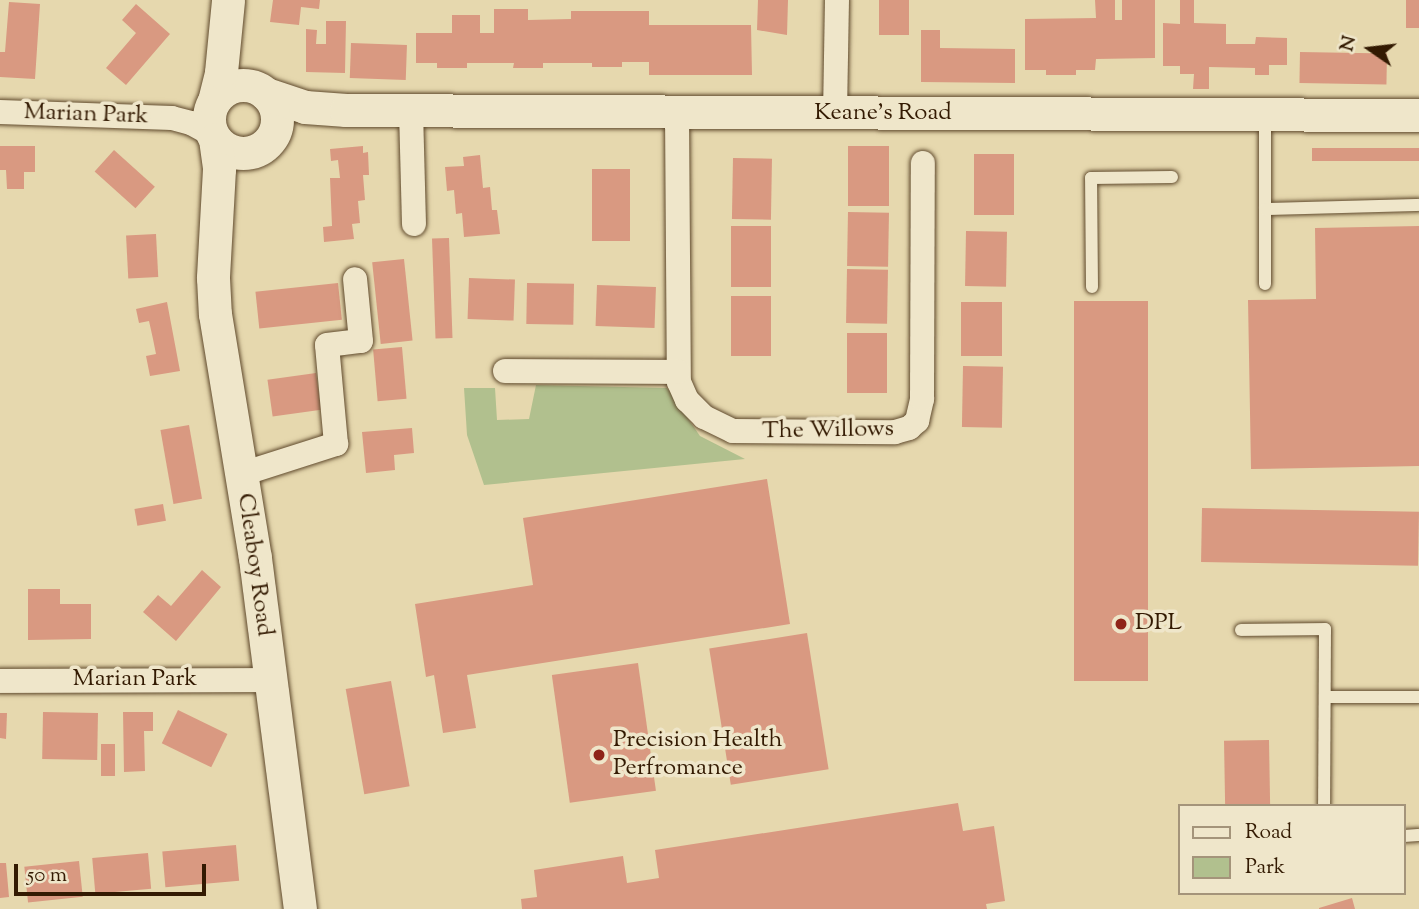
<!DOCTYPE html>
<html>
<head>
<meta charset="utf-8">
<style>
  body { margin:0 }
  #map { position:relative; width:1419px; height:909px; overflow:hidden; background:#e6d8ae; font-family:"Sorts Mill Goudy",serif }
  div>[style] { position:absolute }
  .green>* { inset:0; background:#b1c08e }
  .building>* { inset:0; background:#d99981; transform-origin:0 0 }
  .roads { filter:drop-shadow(0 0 2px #604a2d) drop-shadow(0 0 2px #604a2d) }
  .lane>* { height:12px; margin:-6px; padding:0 6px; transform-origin:6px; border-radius:6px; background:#efe6ca }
  .street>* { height:24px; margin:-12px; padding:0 12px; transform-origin:12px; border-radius:12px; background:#efe6ca }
  .secondary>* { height:33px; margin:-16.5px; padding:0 16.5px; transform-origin:16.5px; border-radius:16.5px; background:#efe6ca }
  .secondary>.ring { margin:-16.5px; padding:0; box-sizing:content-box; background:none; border:33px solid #efe6ca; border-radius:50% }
  .dots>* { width:19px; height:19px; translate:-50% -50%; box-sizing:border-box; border:4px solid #efe6ca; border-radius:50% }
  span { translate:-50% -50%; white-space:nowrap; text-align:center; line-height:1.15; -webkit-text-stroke:7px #efe6ca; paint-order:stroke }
  .street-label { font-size:24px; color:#331a02 }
  .poi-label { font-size:24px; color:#331a02 }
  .left { translate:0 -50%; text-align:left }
  .legend { position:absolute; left:1178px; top:804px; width:228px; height:91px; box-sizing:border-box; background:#efe6ca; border:2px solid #a4947a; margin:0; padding:9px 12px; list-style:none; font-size:21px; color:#331a02 }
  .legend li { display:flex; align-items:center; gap:14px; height:35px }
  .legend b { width:35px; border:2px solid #a4947a }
  .north { position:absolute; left:1335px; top:14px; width:70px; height:70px; -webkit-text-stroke:5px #efe6ca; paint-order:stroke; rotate:284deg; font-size:19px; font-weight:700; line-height:28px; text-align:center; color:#331a02 }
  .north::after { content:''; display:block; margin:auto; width:24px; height:32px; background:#331a02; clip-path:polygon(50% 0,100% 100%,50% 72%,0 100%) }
  .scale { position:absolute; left:14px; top:864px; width:192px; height:32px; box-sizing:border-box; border:4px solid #331a02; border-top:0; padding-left:9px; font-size:21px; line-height:24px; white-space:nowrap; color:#331a02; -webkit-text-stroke:5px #efe6ca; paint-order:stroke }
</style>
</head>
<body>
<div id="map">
  <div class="green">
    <div style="clip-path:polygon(536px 385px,667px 388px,700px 436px,745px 459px,484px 485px,467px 435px,464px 388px,495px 388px,497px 420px,529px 419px)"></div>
  </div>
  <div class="building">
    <div style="clip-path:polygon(273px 0,320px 0,319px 9px,301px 7px,299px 25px,270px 22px)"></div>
    <div style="clip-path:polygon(758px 0,788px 0,787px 35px,757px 30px)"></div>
    <div style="left:879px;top:0;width:30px;height:35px"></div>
    <div style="clip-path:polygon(1095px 0,1115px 0,1115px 20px,1122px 20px,1122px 0,1155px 0,1155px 58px,1096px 59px,1095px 70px,1076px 70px,1076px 75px,1046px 75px,1046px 70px,1025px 70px,1025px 19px,1096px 18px)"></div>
    <div style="clip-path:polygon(1180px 0,1194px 0,1194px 23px,1226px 24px,1226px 44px,1255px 44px,1256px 37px,1287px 38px,1287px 65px,1269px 65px,1269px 75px,1255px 75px,1255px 68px,1209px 67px,1209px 89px,1193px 89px,1194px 74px,1180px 74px,1180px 66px,1163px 66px,1163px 23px,1180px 24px)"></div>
    <div style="left:1406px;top:0;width:13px;height:28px"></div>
    <div style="clip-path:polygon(9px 2px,40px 4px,35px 79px,0 77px,0 52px,5px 52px)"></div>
    <div style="clip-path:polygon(136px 4px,170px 34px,126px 85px,106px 68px,136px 33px,122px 20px)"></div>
    <div style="clip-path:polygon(494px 9px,528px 9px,528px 20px,571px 19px,571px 11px,649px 11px,649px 25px,751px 25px,752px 75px,649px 75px,649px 62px,622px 62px,622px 67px,592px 67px,592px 63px,543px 63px,543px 68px,513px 68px,514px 63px,467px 63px,467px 68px,437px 68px,437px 63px,416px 63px,416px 33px,452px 33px,452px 15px,480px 15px,480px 33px,494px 33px)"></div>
    <div style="clip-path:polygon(326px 21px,346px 21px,345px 73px,306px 72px,306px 29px,317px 30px,316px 44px,326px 44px)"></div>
    <div style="clip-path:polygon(921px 30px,940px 30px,940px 48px,1015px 49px,1015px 83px,921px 82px)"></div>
    <div style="left:351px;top:43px;width:56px;height:35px;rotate:2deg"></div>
    <div style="left:1300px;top:52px;width:87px;height:31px;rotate:1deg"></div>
    <div style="clip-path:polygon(0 146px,35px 146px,35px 172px,24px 172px,24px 189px,7px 189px,6px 170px,0 170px)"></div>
    <div style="clip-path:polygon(363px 146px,363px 153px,368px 152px,369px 175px,363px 175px,365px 200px,358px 201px,360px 223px,352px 224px,354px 239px,324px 242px,323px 227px,332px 226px,330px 178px,340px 178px,338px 160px,331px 161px,330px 149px)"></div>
    <div style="left:848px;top:146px;width:41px;height:60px"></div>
    <div style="left:1419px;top:148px;width:13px;height:107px;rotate:90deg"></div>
    <div style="left:114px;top:150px;width:55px;height:29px;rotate:42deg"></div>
    <div style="left:974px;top:154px;width:40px;height:61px"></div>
    <div style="clip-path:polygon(480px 155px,483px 188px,490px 187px,492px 210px,497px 210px,500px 234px,464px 237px,462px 213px,456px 214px,454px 190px,447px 191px,445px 167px,464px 166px,463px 157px)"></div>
    <div style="left:733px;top:158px;width:39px;height:61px;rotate:1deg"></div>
    <div style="left:592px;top:169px;width:38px;height:72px"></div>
    <div style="left:848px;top:212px;width:41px;height:54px;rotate:1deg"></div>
    <div style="left:731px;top:226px;width:40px;height:61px"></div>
    <div style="clip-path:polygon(1419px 226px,1419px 466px,1251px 469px,1248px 300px,1316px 299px,1315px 228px)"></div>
    <div style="left:966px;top:231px;width:41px;height:55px;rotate:1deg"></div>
    <div style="left:156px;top:234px;width:43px;height:30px;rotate:87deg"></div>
    <div style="left:449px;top:238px;width:100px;height:17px;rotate:88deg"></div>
    <div style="left:404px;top:259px;width:82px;height:32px;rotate:84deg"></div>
    <div style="left:847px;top:269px;width:41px;height:54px;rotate:1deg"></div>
    <div style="left:469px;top:278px;width:46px;height:41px;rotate:2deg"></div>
    <div style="left:338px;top:283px;width:37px;height:83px;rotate:84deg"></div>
    <div style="left:527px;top:283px;width:47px;height:41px;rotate:1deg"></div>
    <div style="left:597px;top:285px;width:59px;height:41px;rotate:2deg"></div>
    <div style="left:731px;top:296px;width:40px;height:60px"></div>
    <div style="left:1074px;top:301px;width:74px;height:380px"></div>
    <div style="clip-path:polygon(167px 302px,180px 371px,150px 376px,146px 356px,156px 354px,153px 339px,149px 321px,139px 323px,136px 309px)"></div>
    <div style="left:961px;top:302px;width:41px;height:54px"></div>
    <div style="left:847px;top:333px;width:40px;height:60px"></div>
    <div style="left:402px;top:347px;width:52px;height:29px;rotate:85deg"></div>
    <div style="left:963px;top:366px;width:40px;height:61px;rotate:1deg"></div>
    <div style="left:316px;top:373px;width:37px;height:49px;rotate:82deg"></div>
    <div style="left:189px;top:425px;width:75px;height:29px;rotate:80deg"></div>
    <div style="clip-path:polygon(412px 428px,414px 453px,394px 455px,395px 470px,366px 473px,362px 432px)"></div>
    <div style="clip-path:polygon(767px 479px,790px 624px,467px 675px,476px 728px,443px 733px,434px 675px,426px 677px,415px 604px,533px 585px,523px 518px)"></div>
    <div style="left:163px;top:504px;width:17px;height:29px;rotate:80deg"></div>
    <div style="left:1202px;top:508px;width:217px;height:54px;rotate:1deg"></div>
    <div style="clip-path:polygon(202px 570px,221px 587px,176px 641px,143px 612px,158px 595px,171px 606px)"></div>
    <div style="clip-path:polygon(28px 589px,60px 589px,60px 604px,91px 604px,91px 639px,28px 640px)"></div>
    <div style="left:807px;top:633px;width:138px;height:99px;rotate:81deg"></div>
    <div style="left:638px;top:663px;width:129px;height:87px;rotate:82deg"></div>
    <div style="left:391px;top:681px;width:107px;height:46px;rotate:80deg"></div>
    <div style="left:178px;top:710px;width:55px;height:37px;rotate:26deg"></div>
    <div style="left:43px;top:712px;width:55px;height:47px;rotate:1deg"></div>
    <div style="clip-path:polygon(123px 712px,153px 712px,153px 731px,144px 731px,145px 771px,124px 772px)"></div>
    <div style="clip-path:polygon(0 713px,7px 713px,6px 739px,0 738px)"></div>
    <div style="left:1269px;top:740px;width:64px;height:45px;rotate:89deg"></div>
    <div style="left:101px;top:744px;width:14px;height:32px"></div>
    <div style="clip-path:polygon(958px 803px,963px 831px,994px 826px,1005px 901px,986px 904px,987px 909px,522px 909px,521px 899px,537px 897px,534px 870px,623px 856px,627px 883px,659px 878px,655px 850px)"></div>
    <div style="left:236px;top:845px;width:36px;height:74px;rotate:85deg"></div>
    <div style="left:148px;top:853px;width:36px;height:56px;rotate:85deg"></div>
    <div style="left:79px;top:861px;width:36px;height:55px;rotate:84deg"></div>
    <div style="clip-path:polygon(0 863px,6px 863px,9px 897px,0 898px)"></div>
    <div style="clip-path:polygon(1352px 898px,1355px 909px,1319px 909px,1319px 908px)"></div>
  </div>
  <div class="roads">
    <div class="lane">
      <div style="left:1265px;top:116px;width:168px;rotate:90deg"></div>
      <div style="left:1265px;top:209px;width:154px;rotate:-1.5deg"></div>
      <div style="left:1092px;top:287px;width:109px;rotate:-90.5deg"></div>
      <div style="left:1091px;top:178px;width:81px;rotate:-0.7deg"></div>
      <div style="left:1241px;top:630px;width:84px;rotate:-0.7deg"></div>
      <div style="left:1325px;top:629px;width:177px;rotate:90.3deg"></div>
      <div style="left:1325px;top:697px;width:94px"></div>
      <div style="left:1403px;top:836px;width:16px;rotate:-4deg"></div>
    </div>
    <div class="street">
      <div style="left:411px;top:110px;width:114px;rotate:88.5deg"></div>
      <div style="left:0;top:112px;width:172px;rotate:2deg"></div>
      <div style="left:172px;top:118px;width:20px;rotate:15deg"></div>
      <div style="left:191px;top:123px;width:25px;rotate:29deg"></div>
      <div style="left:677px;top:112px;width:270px;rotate:89.6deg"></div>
      <div style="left:679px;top:382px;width:20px;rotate:66deg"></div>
      <div style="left:687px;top:400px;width:24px;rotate:45deg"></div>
      <div style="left:704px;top:417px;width:32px;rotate:26deg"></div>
      <div style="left:733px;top:431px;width:162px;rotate:0.4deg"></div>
      <div style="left:895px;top:432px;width:15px;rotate:-16deg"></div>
      <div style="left:909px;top:428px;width:11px;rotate:-41deg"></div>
      <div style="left:917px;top:421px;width:23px;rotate:-77deg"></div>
      <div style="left:922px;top:399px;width:236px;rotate:-89.8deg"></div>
      <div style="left:835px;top:114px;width:114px;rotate:-89deg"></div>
      <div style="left:505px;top:371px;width:173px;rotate:0.3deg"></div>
      <div style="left:242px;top:474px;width:99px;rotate:-17.7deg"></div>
      <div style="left:336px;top:444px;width:99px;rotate:-95.2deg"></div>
      <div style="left:327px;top:345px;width:34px;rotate:-7deg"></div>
      <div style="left:361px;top:341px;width:62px;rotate:-95.5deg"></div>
      <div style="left:0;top:681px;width:269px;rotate:-0.2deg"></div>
    </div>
    <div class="secondary">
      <div class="ring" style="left:209px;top:85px;width:35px;height:35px"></div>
      <div style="left:266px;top:94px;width:41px;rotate:18.4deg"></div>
      <div style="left:305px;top:107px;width:41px;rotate:4.2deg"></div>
      <div style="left:346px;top:110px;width:1073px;rotate:0.27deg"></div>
      <div style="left:214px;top:101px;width:30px;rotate:-76deg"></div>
      <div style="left:221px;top:72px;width:72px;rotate:-84.4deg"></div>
      <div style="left:215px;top:139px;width:30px;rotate:82deg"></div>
      <div style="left:219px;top:169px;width:109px;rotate:93.2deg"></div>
      <div style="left:213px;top:278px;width:36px;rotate:87deg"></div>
      <div style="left:215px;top:314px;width:247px;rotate:80.7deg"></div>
      <div style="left:255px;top:558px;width:354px;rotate:82.7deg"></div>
    </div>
  </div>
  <div class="dots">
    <div style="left:1121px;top:624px;background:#8f2418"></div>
    <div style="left:599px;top:755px;background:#8f2418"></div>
  </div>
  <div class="street-label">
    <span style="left:883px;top:114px">Keane's Road</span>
    <span style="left:86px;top:115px;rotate:2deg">Marian Park</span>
    <span style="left:828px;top:431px;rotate:-1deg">The Willows</span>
    <span style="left:254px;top:565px;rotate:82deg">Cleaboy Road</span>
    <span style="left:135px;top:680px">Marian Park</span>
  </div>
  <div class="poi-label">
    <span class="left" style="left:1135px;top:624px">DPL</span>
    <span class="left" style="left:613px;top:755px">Precision Health<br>Perfromance</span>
  </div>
  <ul class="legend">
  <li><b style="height:9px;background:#efe6ca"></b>Road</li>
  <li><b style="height:19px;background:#b1c08e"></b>Park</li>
  </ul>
  <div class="north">N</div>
  <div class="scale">50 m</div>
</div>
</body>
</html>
